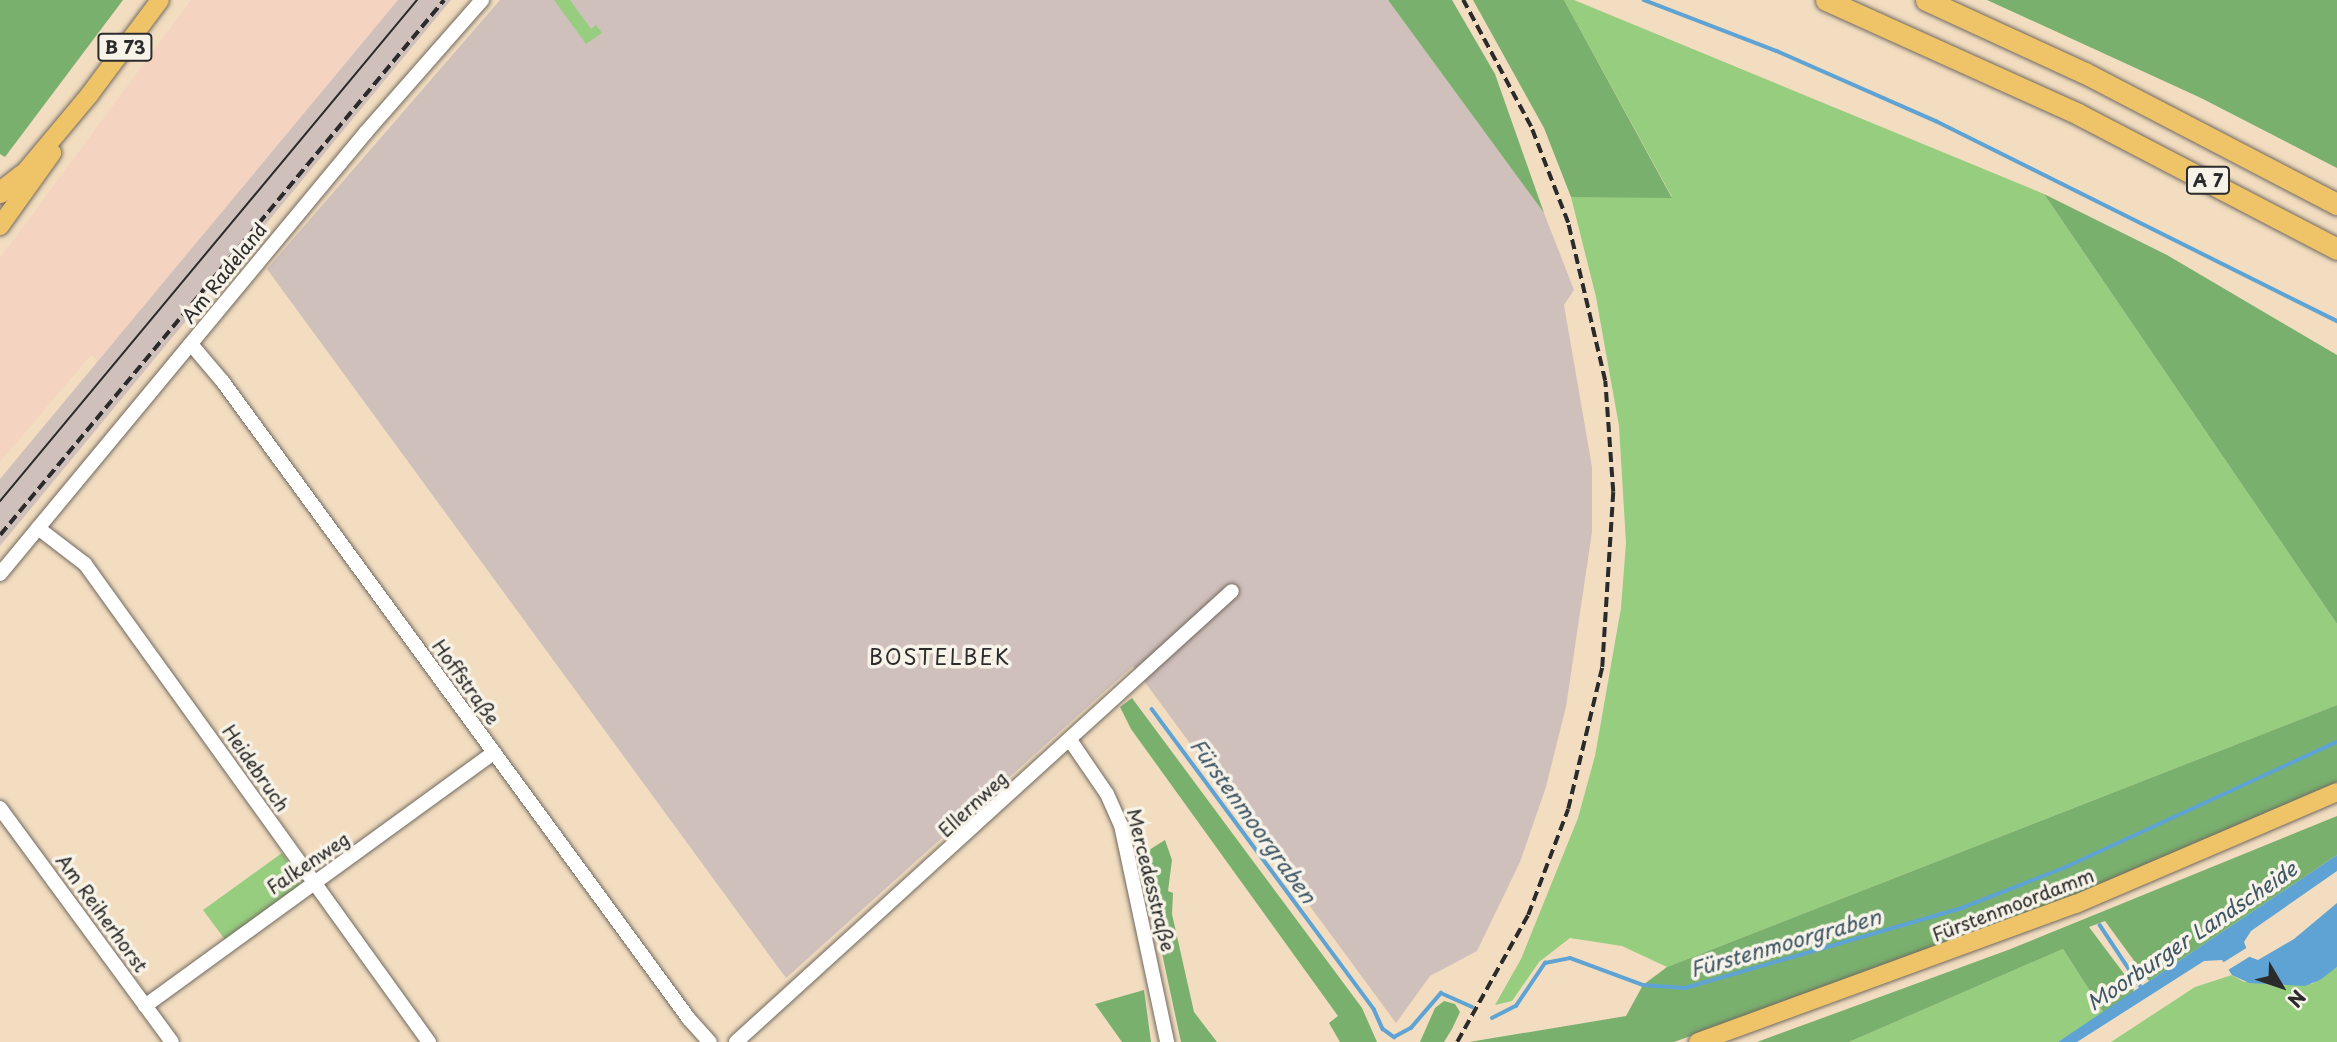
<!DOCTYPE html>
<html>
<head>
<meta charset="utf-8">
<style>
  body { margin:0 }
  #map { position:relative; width:2337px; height:1042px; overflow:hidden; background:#f2ddc0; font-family:"Playpen Sans",sans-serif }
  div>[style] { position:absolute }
  .built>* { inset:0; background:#f4d3c1 }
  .industrial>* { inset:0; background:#d0c0bc }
  .green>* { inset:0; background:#97cd7f }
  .forest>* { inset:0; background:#79b06e }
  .water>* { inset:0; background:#5ea3d3 }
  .pier>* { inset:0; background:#f2ddc0; transform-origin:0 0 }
  .stream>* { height:3.5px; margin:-1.75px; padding:0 1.75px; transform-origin:1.75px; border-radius:1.75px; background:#5ea3d3 }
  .roads { filter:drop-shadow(0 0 2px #71695f) drop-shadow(0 0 2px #71695f) }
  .minor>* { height:14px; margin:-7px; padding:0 7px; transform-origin:7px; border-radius:7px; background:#fff }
  .major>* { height:18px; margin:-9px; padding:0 9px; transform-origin:9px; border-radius:9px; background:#efc469 }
  .highway>* { height:21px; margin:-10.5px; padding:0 10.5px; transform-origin:10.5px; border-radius:10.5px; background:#efc469 }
  .tram>* { height:2px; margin:-1px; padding:0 1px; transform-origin:1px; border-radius:1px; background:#2b2b2b }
  .rail>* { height:3.5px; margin-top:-1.75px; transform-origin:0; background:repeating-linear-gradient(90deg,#2b2b2b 0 10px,transparent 0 15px) }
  span { translate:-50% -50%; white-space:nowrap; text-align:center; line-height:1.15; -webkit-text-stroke:7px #f7f3e8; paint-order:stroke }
  .shield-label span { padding:2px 5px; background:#f7f3e8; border:2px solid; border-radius:5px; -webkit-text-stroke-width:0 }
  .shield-label { font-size:18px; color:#2b2b2b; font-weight:700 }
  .street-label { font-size:19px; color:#2b2b2b }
  .neighbourhood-label { font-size:21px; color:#2b2b2b; letter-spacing:2px }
  .water-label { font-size:21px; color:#3d5566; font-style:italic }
  .north { position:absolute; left:2246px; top:951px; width:70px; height:70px; -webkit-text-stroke:5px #f7f3e8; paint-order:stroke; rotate:129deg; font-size:19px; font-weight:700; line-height:28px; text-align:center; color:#2b2b2b }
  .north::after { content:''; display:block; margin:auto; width:24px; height:32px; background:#2b2b2b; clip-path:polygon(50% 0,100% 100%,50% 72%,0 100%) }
</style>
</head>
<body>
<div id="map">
  <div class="built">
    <div style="clip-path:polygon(191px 0,398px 0,98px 361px,91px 355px,0 462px,0 258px)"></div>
  </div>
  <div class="industrial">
    <div style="clip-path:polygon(398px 0,451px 0,0 546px,0 479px)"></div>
    <div style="clip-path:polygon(500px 0,1388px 0,1544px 213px,1574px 290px,1564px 305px,1592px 467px,1592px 532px,1566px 707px,1546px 787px,1520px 862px,1477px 951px,1430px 976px,1396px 1023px,1133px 666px,786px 978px,267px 269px)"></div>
  </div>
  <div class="green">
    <div style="clip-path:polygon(554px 0,570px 0,591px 29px,596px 25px,602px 33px,586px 44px)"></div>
    <div style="clip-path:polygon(1564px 0,1574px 0,2044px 194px,2337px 624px,2337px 705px,1667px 967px,1622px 946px,1570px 938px,1539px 962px,1512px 1001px,1495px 1005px,1521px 959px,1578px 818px,1595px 756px,1621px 608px,1626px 543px,1619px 426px,1596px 297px,1571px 197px,1672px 197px)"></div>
    <div style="clip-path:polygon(282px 853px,300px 878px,299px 888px,226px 941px,203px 910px)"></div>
    <div style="clip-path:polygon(2063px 949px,2104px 1013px,2058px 1042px,1849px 1042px)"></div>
    <div style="clip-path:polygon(2337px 967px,2337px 1042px,2111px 1042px,2195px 987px,2232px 975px,2244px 982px,2312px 984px)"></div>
  </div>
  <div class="forest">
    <div style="clip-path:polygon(0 0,123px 0,5px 157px,0 154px)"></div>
    <div style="clip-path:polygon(1388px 0,1452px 0,1495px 74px,1544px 213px)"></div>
    <div style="clip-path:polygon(1473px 0,1564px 0,1672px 198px,1571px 197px,1544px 128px)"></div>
    <div style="clip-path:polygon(1987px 0,2337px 0,2337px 168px,2201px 98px)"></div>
    <div style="clip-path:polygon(2044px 194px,2167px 255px,2337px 355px,2337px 624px)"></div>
    <div style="clip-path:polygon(1132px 698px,1362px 1008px,1377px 1042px,1340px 1042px,1329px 1023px,1338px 1016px,1131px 729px,1120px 707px)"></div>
    <div style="clip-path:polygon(2337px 705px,2337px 782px,2053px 905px,1674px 1042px,1469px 1042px,1626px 1016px,1643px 985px,1667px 967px)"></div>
    <div style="clip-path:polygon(2337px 816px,2337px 855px,2149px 981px,2105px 921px,2089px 927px,2134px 987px,2133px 994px,2104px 1013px,2063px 949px,1849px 1042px,1757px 1042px,2008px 950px)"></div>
    <div style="clip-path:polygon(1165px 840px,1172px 860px,1168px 891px,1173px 893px,1172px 914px,1194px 1012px,1217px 1042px,1181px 1042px,1141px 855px)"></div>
    <div style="clip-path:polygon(1144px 990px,1151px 1042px,1122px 1042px,1095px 1004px)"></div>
    <div style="clip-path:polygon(1444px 1001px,1455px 1004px,1460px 1012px,1452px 1029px,1444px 1042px,1420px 1042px,1435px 1008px)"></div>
  </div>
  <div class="water">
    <div style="clip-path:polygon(2337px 855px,2337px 871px,2251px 931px,2244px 942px,2250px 957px,2258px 960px,2294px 939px,2337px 903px,2337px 967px,2320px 980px,2305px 986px,2249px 983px,2232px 975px,2222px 960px,2204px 961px,2077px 1042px,2058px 1042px)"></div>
  </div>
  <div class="pier">
    <div style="left:2248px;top:947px;width:9px;height:33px;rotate:58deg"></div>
  </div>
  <div class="stream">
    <div style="left:1644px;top:0;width:142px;rotate:21deg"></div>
    <div style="left:1777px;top:51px;width:174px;rotate:23.8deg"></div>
    <div style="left:1936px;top:121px;width:448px;rotate:26.5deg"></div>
    <div style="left:1152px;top:709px;width:373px;rotate:53.5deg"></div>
    <div style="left:1374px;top:1009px;width:22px;rotate:66deg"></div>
    <div style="left:1383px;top:1029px;width:14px;rotate:36deg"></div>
    <div style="left:1394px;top:1037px;width:19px;rotate:-28deg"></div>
    <div style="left:1411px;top:1028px;width:46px;rotate:-49.4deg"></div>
    <div style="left:1441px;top:993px;width:34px;rotate:24deg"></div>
    <div style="left:2100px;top:925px;width:78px;rotate:56.5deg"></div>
    <div style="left:1492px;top:1018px;width:27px;rotate:-27deg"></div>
    <div style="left:1516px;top:1006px;width:52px;rotate:-56deg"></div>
    <div style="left:1545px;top:963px;width:25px;rotate:-11deg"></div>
    <div style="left:1570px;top:958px;width:78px;rotate:20.3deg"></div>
    <div style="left:1643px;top:985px;width:42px;rotate:4.1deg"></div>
    <div style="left:1685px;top:988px;width:288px;rotate:-16.1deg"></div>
    <div style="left:1962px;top:908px;width:112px;rotate:-21.5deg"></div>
    <div style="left:2066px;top:867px;width:298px;rotate:-24.8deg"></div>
  </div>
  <div class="roads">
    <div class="minor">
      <div style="left:191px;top:344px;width:50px;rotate:49.9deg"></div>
      <div style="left:223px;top:382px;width:789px;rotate:53.81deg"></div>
      <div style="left:689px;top:1019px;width:31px;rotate:48deg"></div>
      <div style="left:38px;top:528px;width:59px;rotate:37.5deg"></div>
      <div style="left:85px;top:564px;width:589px;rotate:54.26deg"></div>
      <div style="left:0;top:574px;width:574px;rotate:-50.37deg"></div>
      <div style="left:366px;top:132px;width:176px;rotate:-48.7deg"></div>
      <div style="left:1070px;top:740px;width:65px;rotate:55.6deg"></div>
      <div style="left:1107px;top:794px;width:34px;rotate:66deg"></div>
      <div style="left:1121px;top:825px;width:222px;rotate:78deg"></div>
      <div style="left:0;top:808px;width:290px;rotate:53.7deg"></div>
      <div style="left:145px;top:1006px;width:430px;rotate:-36deg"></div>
      <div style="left:736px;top:1042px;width:670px;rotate:-42.28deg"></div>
    </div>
    <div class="major">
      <div style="left:14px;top:185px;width:119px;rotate:-50.1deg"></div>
      <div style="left:90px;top:94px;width:117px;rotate:-53.3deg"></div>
      <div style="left:0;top:226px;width:90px;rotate:-54.5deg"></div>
      <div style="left:1698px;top:1042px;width:402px;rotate:-20.1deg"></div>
      <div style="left:2076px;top:904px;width:284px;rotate:-23.2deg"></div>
    </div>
    <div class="highway">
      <div style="left:1826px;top:0;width:277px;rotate:24.3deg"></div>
      <div style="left:2078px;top:114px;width:292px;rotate:27.5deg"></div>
      <div style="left:1926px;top:0;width:175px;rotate:24.7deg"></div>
      <div style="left:2085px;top:73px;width:284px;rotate:27.5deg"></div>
      <div style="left:0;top:192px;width:28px;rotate:-38deg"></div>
    </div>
  </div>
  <div class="tram">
    <div style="left:0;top:501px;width:652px;rotate:-50.23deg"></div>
  </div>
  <div class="rail">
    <div style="left:0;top:535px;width:695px;rotate:-50.31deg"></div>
    <div style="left:1457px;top:1042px;width:145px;rotate:-60.8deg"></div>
    <div style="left:1528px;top:915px;width:113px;rotate:-69.3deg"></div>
    <div style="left:1568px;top:809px;width:146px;rotate:-76.5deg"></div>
    <div style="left:1602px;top:667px;width:175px;rotate:-86.4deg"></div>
    <div style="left:1613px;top:492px;width:111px;rotate:-94.1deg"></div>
    <div style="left:1605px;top:381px;width:162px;rotate:-103.2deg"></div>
    <div style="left:1568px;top:223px;width:103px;rotate:-111.1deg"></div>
    <div style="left:1531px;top:127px;width:144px;rotate:-118.2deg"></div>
  </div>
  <div class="shield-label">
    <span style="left:125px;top:47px">B 73</span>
    <span style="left:2208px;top:180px">A 7</span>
  </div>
  <div class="street-label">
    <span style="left:224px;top:273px;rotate:-51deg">Am Radeland</span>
    <span style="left:466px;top:682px;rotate:54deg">Hoffstraße</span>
    <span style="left:256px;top:768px;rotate:55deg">Heidebruch</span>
    <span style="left:973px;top:804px;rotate:-43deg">Ellernweg</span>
    <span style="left:308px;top:863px;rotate:-34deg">Falkenweg</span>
    <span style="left:1151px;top:880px;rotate:76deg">Mercedesstraße</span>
    <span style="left:2013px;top:905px;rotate:-21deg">Fürstenmoordamm</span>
    <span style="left:102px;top:913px;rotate:54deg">Am Reiherhorst</span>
  </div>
  <div class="neighbourhood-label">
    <span style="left:940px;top:656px">BOSTELBEK</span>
  </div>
  <div class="water-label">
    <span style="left:1254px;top:820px;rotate:54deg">Fürstenmoorgraben</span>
    <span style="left:2191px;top:935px;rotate:-34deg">Moorburger Landscheide</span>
    <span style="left:1785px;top:942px;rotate:-16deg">Fürstenmoorgraben</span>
  </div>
  <div class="north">N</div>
</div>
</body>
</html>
